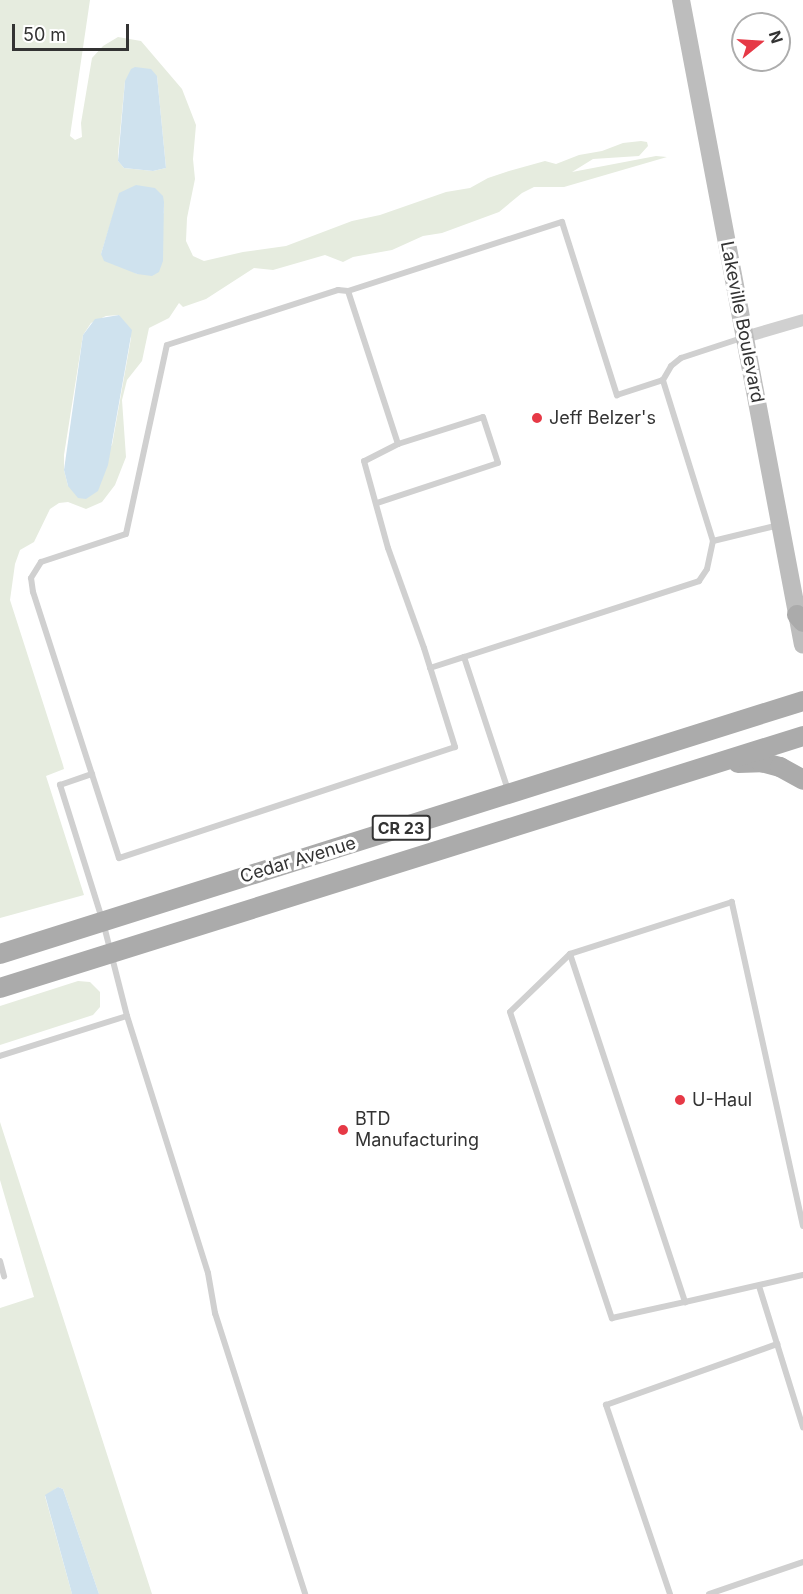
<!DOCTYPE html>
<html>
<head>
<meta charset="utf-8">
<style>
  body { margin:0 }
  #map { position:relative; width:803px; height:1594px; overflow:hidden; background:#fff; font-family:Inter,sans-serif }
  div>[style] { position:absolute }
  .green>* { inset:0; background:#e6ecdf }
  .water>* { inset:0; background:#cfe2ee }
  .lane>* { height:6px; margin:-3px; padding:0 3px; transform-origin:3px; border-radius:3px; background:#d0d0d0 }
  .street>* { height:12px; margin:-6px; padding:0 6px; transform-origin:6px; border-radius:6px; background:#d0d0d0 }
  .secondary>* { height:18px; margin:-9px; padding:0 9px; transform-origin:9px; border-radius:9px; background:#bdbdbd }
  .primary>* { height:20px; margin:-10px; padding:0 10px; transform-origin:10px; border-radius:10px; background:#ababab }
  .dots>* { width:16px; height:16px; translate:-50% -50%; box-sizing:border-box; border:3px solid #fff; border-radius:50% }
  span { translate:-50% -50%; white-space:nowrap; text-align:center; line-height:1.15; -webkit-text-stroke:6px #fff; paint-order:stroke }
  .shield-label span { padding:2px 4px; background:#fff; border:2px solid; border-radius:4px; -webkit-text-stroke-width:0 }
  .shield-label { font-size:16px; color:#333; font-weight:700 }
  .street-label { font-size:18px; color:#333 }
  .poi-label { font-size:18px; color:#333 }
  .left { translate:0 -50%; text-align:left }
  .north { position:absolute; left:731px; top:12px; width:60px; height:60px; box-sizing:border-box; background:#fff; border:2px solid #adadad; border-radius:50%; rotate:72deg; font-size:16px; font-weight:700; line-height:24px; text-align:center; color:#333 }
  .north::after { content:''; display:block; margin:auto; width:21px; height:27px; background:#e63946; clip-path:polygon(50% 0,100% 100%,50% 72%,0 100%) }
  .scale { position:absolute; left:12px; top:24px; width:117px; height:27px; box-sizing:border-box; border:3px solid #333; border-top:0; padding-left:8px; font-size:18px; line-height:21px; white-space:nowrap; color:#333; -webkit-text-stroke:4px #fff; paint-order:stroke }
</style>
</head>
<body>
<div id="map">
  <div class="green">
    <div style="clip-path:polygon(evenodd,0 0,90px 0,70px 136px,75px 140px,82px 137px,81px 123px,92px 58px,103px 46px,118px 37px,141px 41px,182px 89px,196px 125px,193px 159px,195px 179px,187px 218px,186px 241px,193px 256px,204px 261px,243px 252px,286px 246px,352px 221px,380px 215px,446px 192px,470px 188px,488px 178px,509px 171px,545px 161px,556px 164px,579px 155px,602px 151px,623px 143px,641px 141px,647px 142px,648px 146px,639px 156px,593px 159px,572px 172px,656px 156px,667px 157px,564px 187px,534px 187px,522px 193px,499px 212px,442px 233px,423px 236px,392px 250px,353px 257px,343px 262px,325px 255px,273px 270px,254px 268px,206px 299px,183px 307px,179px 303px,169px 318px,149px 328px,142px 361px,127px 380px,122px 400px,126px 457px,115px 485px,102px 502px,86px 509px,68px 502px,59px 503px,50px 509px,34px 542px,20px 550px,15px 564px,10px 600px,63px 765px,64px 769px,46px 776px,84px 895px,0 918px,0 0,157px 76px,166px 168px,153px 171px,124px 168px,118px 161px,118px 154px,125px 81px,157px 76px,0 0,164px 202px,164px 212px,137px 274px,101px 254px,115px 209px,164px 202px,0 0,119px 315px,131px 338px,112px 445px,68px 486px,64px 470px,64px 455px,83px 335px,91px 323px,106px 316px,119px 315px)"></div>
    <div style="clip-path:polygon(78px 981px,90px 982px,100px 992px,100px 1007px,93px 1015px,0 1045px,0 1006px)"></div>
    <div style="clip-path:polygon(0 1122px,152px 1594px,99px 1594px,63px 1489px,58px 1487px,45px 1496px,72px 1594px,0 1594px,0 1308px,34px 1297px,0 1180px)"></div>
  </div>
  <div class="water">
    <div style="clip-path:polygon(135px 67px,151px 69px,157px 76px,166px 168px,153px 171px,124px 168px,118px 161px,125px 81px,131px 69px)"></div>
    <div style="clip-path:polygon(136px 185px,155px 188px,163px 196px,164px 202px,163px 261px,159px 272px,152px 276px,137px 274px,104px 261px,101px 254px,119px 193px)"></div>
    <div style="clip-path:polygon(119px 315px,132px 330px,108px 465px,98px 491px,86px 499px,78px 498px,68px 486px,64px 470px,83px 335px,95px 319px)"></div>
    <div style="clip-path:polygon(58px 1487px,63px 1489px,99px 1594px,72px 1594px,45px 1495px)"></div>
  </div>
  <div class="lane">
    <div style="left:348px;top:291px;width:161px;rotate:71.9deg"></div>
    <div style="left:398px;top:444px;width:89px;rotate:-17.6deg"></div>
    <div style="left:483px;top:417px;width:48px;rotate:71.9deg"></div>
    <div style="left:498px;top:463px;width:127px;rotate:161.7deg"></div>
    <div style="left:398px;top:444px;width:38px;rotate:153deg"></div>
    <div style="left:364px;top:461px;width:90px;rotate:74.6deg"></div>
    <div style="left:388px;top:548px;width:106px;rotate:70.2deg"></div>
    <div style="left:424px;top:648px;width:104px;rotate:72.6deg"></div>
    <div style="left:455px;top:747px;width:354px;rotate:161.7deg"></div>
    <div style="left:119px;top:858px;width:280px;rotate:-107.9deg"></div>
    <div style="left:33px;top:592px;width:14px;rotate:-98deg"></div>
    <div style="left:31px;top:578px;width:19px;rotate:-58deg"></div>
    <div style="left:41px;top:562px;width:89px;rotate:-18.2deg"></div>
    <div style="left:126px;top:534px;width:193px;rotate:-77.8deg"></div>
    <div style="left:167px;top:345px;width:180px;rotate:-17.8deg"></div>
    <div style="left:338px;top:290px;width:10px;rotate:6deg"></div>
    <div style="left:348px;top:291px;width:225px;rotate:-17.9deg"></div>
    <div style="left:562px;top:222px;width:182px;rotate:72.4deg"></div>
    <div style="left:617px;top:395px;width:48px;rotate:-18.1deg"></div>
    <div style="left:713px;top:541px;width:169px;rotate:-107.3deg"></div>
    <div style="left:663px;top:380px;width:16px;rotate:-60deg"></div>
    <div style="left:671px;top:366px;width:13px;rotate:-39deg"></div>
    <div style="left:681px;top:358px;width:64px;rotate:-18.2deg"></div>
    <div style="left:430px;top:668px;width:36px;rotate:-18deg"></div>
    <div style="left:508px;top:790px;width:140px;rotate:-108.3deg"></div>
    <div style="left:464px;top:657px;width:247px;rotate:-17.9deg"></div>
    <div style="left:699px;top:581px;width:14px;rotate:-56deg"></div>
    <div style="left:707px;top:569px;width:29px;rotate:-78deg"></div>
    <div style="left:713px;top:541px;width:68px;rotate:-13.6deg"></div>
    <div style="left:570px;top:954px;width:83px;rotate:136deg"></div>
    <div style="left:510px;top:1012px;width:323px;rotate:71.6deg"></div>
    <div style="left:612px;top:1318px;width:75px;rotate:-12.4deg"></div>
    <div style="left:127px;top:1016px;width:269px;rotate:72.5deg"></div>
    <div style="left:208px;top:1273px;width:41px;rotate:80.1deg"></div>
    <div style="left:215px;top:1313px;width:295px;rotate:72.2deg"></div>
    <div style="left:0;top:1056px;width:133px;rotate:-17.5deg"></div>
    <div style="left:127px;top:1016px;width:97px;rotate:-104.3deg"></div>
    <div style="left:103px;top:922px;width:144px;rotate:-107.4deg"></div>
    <div style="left:60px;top:785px;width:34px;rotate:-19deg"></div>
    <div style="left:803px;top:1226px;width:332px;rotate:-102.4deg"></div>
    <div style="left:732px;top:902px;width:170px;rotate:162.2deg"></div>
    <div style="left:570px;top:954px;width:367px;rotate:71.7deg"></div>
    <div style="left:685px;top:1302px;width:121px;rotate:-12.9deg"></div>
    <div style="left:0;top:1261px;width:16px;rotate:75deg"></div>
    <div style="left:759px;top:1286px;width:148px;rotate:72.7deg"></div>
    <div style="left:670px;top:1594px;width:200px;rotate:-108.7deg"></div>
    <div style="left:606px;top:1405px;width:182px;rotate:-19.6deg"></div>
    <div style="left:709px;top:1594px;width:99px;rotate:-18.8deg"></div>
  </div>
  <div class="street">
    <div style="left:745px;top:337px;width:60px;rotate:-16.3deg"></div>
  </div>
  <div class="secondary">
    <div style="left:681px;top:0;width:656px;rotate:79.29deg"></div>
  </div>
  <div class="primary">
    <div style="left:797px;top:615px;width:9px;rotate:49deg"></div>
    <div style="left:738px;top:763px;width:23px;rotate:-2deg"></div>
    <div style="left:761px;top:762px;width:20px;rotate:15deg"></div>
    <div style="left:780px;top:767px;width:26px;rotate:29deg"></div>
    <div style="left:0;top:954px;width:842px;rotate:-17.49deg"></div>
    <div style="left:0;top:988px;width:842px;rotate:-17.42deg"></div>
  </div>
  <div class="dots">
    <div style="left:537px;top:418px;background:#e63946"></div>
    <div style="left:680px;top:1100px;background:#e63946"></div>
    <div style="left:343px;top:1130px;background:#e63946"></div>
  </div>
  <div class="shield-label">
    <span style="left:401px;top:828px">CR 23</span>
  </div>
  <div class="street-label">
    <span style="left:742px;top:322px;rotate:79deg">Lakeville Boulevard</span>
    <span style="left:298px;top:860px;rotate:-17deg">Cedar Avenue</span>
  </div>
  <div class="poi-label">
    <span class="left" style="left:549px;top:418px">Jeff Belzer's</span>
    <span class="left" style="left:692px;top:1100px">U-Haul</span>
    <span class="left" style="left:355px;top:1130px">BTD<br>Manufacturing</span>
  </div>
  <div class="north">N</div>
  <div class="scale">50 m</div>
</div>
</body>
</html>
